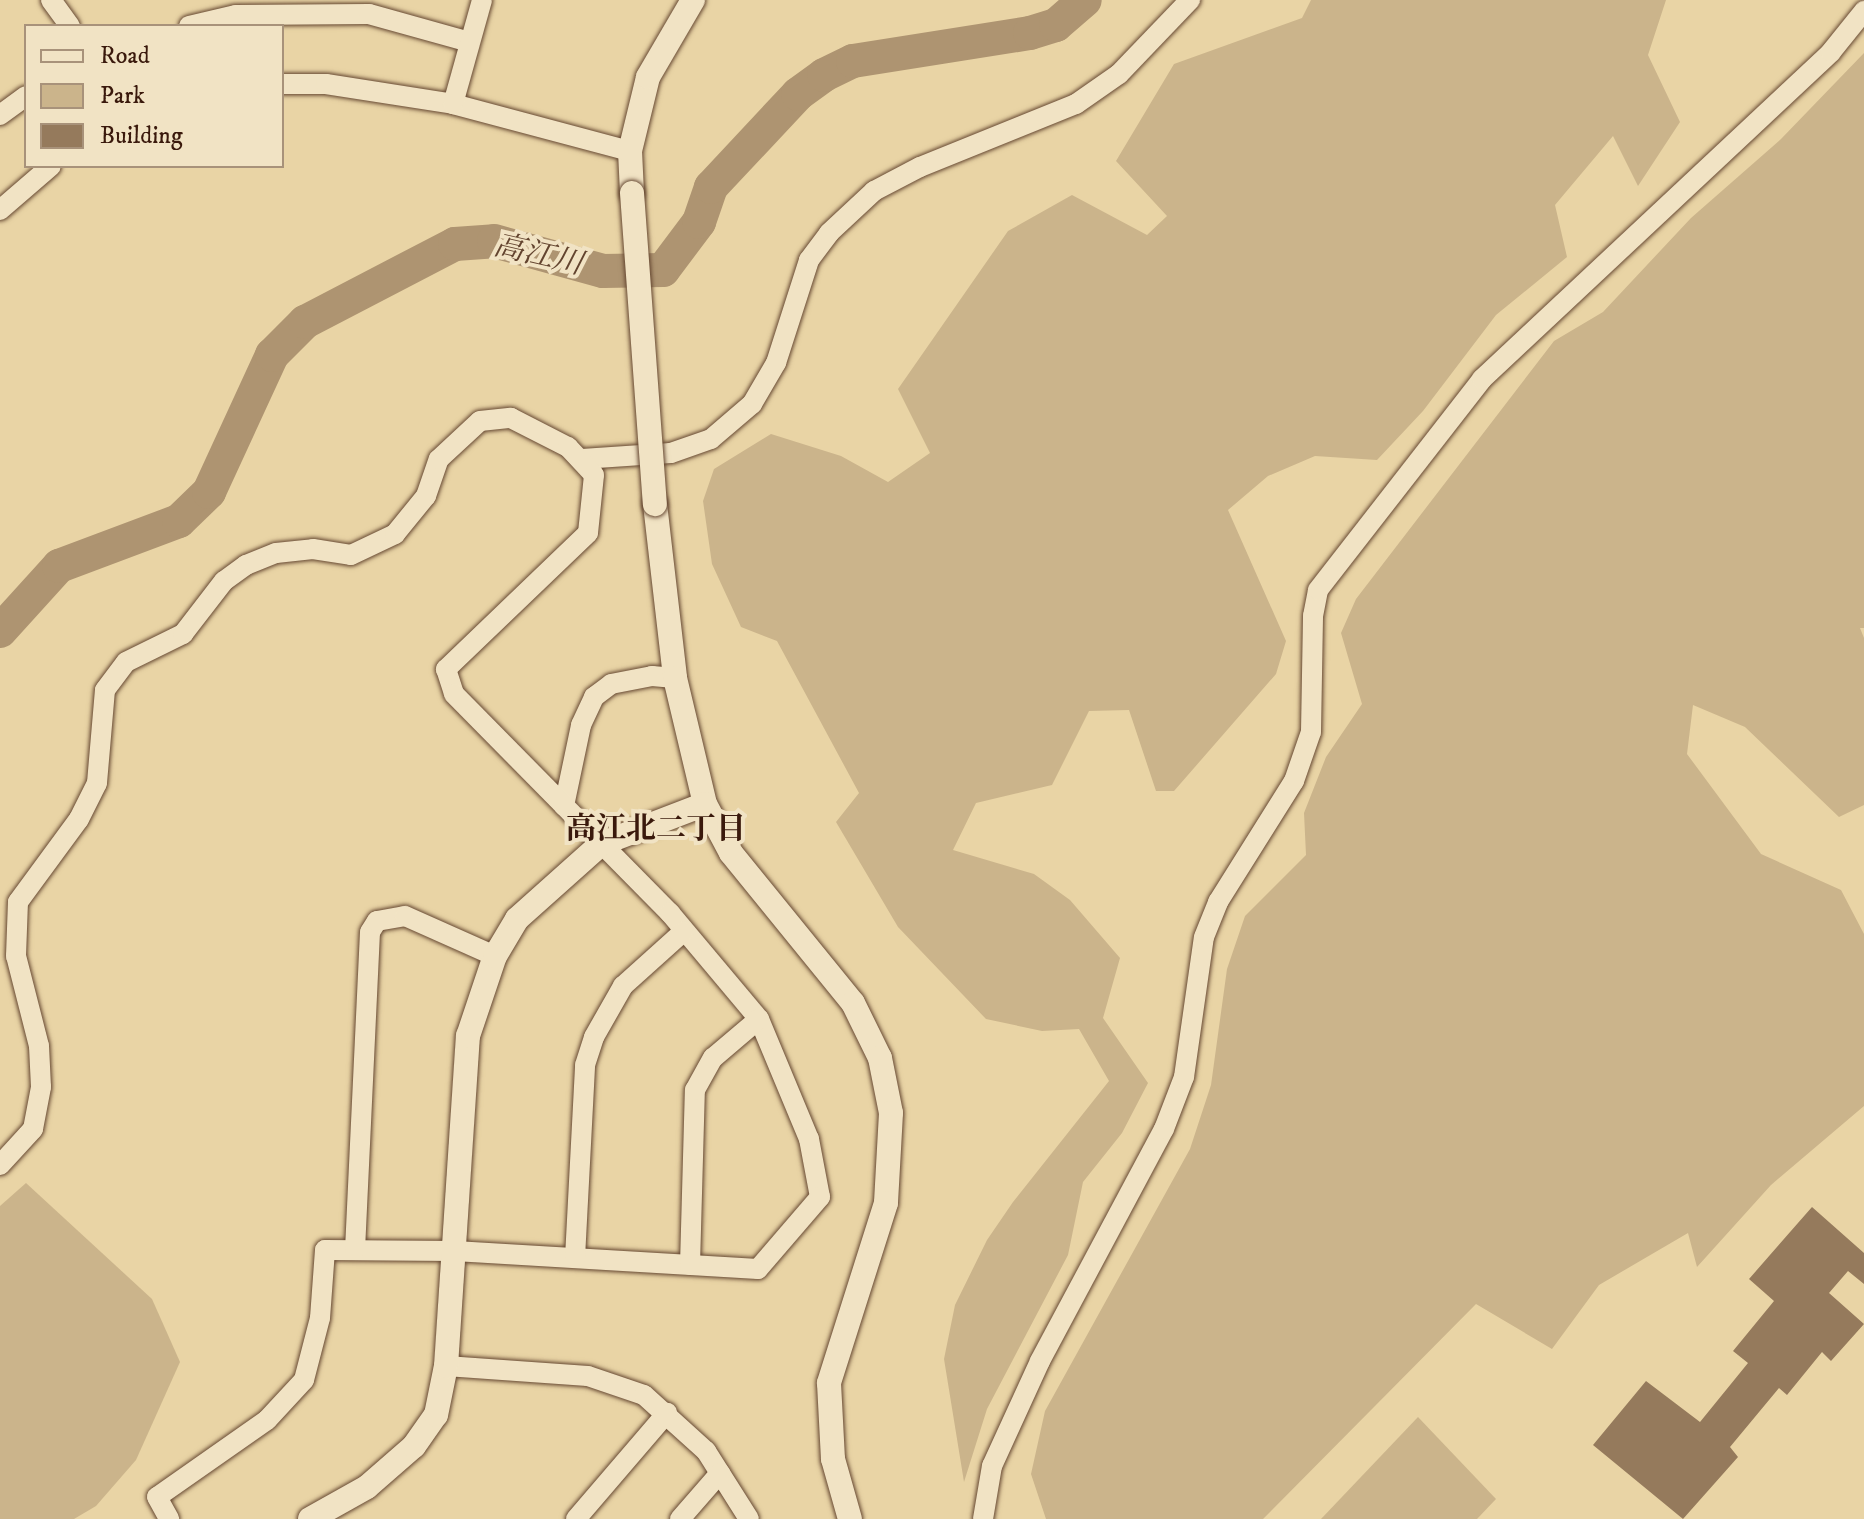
<!DOCTYPE html>
<html>
<head>
<meta charset="utf-8">
<style>
  body { margin:0 }
  #map { position:relative; width:1864px; height:1519px; overflow:hidden; background:#e9d4a5; font-family:"IM FELL DW Pica","Noto Serif JP",serif }
  div>[style] { position:absolute }
  .green>* { inset:0; background:#cbb48b }
  .river>* { height:34px; margin:-17px; padding:0 17px; transform-origin:17px; border-radius:17px; background:#ae9471 }
  .building>* { inset:0; background:#957a5c }
  .roads { filter:drop-shadow(0 0 2px #664832) drop-shadow(0 0 2px #664832) }
  .minor>* { height:20px; margin:-10px; padding:0 10px; transform-origin:10px; border-radius:10px; background:#f1e3c4 }
  .tertiary>* { height:24px; margin:-12px; padding:0 12px; transform-origin:12px; border-radius:12px; background:#f1e3c4 }
  .bridges { filter:drop-shadow(0 0 2px #664832) drop-shadow(0 0 2px #664832) }
  .tertiary-bridge>* { height:24px; margin:-12px; padding:0 12px; transform-origin:12px; border-radius:12px; background:#f1e3c4 }
  span { translate:-50% -50%; white-space:nowrap; text-align:center; line-height:1.15; -webkit-text-stroke:8px #f1e3c4; paint-order:stroke }
  .water-label { font-size:30px; color:#63442f; font-style:italic }
  .neighbourhood-label { font-size:30px; color:#3a190c; font-weight:700 }
  .legend { position:absolute; left:24px; top:24px; width:260px; height:144px; box-sizing:border-box; background:#f1e3c4; border:2px solid #a8927a; margin:0; padding:10px 14px; list-style:none; font-size:24px; color:#3a190c }
  .legend li { display:flex; align-items:center; gap:16px; height:40px }
  .legend b { width:40px; border:2px solid #a8927a }
</style>
</head>
<body>
<div id="map">
  <div class="green">
    <div style="clip-path:polygon(1311px 0,1666px 0,1648px 55px,1680px 122px,1638px 186px,1613px 136px,1555px 205px,1567px 257px,1496px 315px,1423px 411px,1377px 460px,1315px 456px,1268px 476px,1228px 510px,1286px 641px,1276px 674px,1174px 791px,1156px 791px,1129px 710px,1089px 711px,1052px 785px,976px 803px,953px 850px,1034px 874px,1070px 900px,1120px 958px,1103px 1018px,1148px 1083px,1122px 1133px,1083px 1182px,1068px 1255px,987px 1409px,964px 1482px,944px 1359px,955px 1305px,987px 1240px,1013px 1202px,1109px 1081px,1079px 1029px,1042px 1031px,986px 1019px,898px 927px,836px 822px,859px 793px,777px 641px,741px 627px,712px 564px,703px 501px,714px 469px,771px 434px,841px 456px,888px 482px,930px 453px,898px 389px,1008px 231px,1072px 195px,1147px 235px,1167px 216px,1116px 161px,1174px 64px,1302px 18px)"></div>
    <div style="clip-path:polygon(1864px 53px,1864px 628px,1860px 628px,1864px 638px,1864px 805px,1839px 817px,1745px 727px,1693px 705px,1687px 754px,1761px 854px,1841px 890px,1864px 934px,1864px 1106px,1771px 1185px,1697px 1267px,1688px 1233px,1599px 1285px,1552px 1349px,1476px 1304px,1263px 1519px,1046px 1519px,1031px 1474px,1045px 1411px,1190px 1149px,1211px 1085px,1227px 969px,1245px 916px,1306px 855px,1304px 813px,1326px 757px,1362px 704px,1341px 633px,1356px 599px,1554px 341px,1603px 312px,1691px 218px,1781px 139px)"></div>
    <div style="clip-path:polygon(26px 1183px,152px 1299px,180px 1362px,136px 1460px,96px 1506px,74px 1519px,0 1519px,0 1206px)"></div>
    <div style="clip-path:polygon(1418px 1417px,1496px 1499px,1477px 1519px,1321px 1519px)"></div>
  </div>
  <div class="river">
    <div style="left:0;top:631px;width:88px;rotate:-47.8deg"></div>
    <div style="left:59px;top:566px;width:128px;rotate:-20.6deg"></div>
    <div style="left:179px;top:521px;width:42px;rotate:-44deg"></div>
    <div style="left:209px;top:492px;width:151px;rotate:-65.3deg"></div>
    <div style="left:272px;top:355px;width:47px;rotate:-45deg"></div>
    <div style="left:305px;top:322px;width:169px;rotate:-27.5deg"></div>
    <div style="left:455px;top:244px;width:39px;rotate:-4deg"></div>
    <div style="left:494px;top:241px;width:113px;rotate:15.4deg"></div>
    <div style="left:603px;top:271px;width:60px;rotate:-1deg"></div>
    <div style="left:663px;top:270px;width:60px;rotate:-53.1deg"></div>
    <div style="left:699px;top:222px;width:37px;rotate:-71deg"></div>
    <div style="left:711px;top:187px;width:127px;rotate:-46.9deg"></div>
    <div style="left:798px;top:94px;width:32px;rotate:-36deg"></div>
    <div style="left:824px;top:75px;width:32px;rotate:-26deg"></div>
    <div style="left:853px;top:61px;width:179px;rotate:-9deg"></div>
    <div style="left:1030px;top:33px;width:27px;rotate:-17deg"></div>
    <div style="left:1056px;top:25px;width:38px;rotate:-41deg"></div>
  </div>
  <div class="building">
    <div style="clip-path:polygon(1812px 1207px,1864px 1253px,1864px 1284px,1848px 1271px,1829px 1293px,1864px 1324px,1831px 1361px,1822px 1352px,1787px 1395px,1779px 1388px,1730px 1447px,1738px 1457px,1683px 1519px,1593px 1445px,1646px 1381px,1700px 1422px,1748px 1363px,1733px 1351px,1774px 1301px,1749px 1279px)"></div>
  </div>
  <div class="roads">
    <div class="minor">
      <div style="left:51px;top:0;width:32px;rotate:54deg"></div>
      <div style="left:189px;top:26px;width:48px;rotate:-13.2deg"></div>
      <div style="left:236px;top:15px;width:133px;rotate:-0.4deg"></div>
      <div style="left:369px;top:14px;width:104px;rotate:15.6deg"></div>
      <div style="left:282px;top:84px;width:44px"></div>
      <div style="left:326px;top:84px;width:129px;rotate:8.9deg"></div>
      <div style="left:453px;top:104px;width:183px;rotate:14.9deg"></div>
      <div style="left:453px;top:104px;width:108px;rotate:-74.4deg"></div>
      <div style="left:0;top:115px;width:32px;rotate:-36deg"></div>
      <div style="left:0;top:210px;width:67px;rotate:-40.8deg"></div>
      <div style="left:582px;top:459px;width:89px;rotate:-3.9deg"></div>
      <div style="left:671px;top:453px;width:42px;rotate:-19.3deg"></div>
      <div style="left:711px;top:439px;width:54px;rotate:-40.5deg"></div>
      <div style="left:752px;top:404px;width:48px;rotate:-59.7deg"></div>
      <div style="left:776px;top:363px;width:108px;rotate:-72.2deg"></div>
      <div style="left:809px;top:260px;width:34px;rotate:-53deg"></div>
      <div style="left:829px;top:233px;width:62px;rotate:-43deg"></div>
      <div style="left:874px;top:191px;width:52px;rotate:-27.6deg"></div>
      <div style="left:920px;top:167px;width:168px;rotate:-22deg"></div>
      <div style="left:1076px;top:104px;width:52px;rotate:-34.9deg"></div>
      <div style="left:1119px;top:74px;width:103px;rotate:-46.2deg"></div>
      <div style="left:564px;top:806px;width:83px;rotate:-78.1deg"></div>
      <div style="left:581px;top:725px;width:31px;rotate:-65deg"></div>
      <div style="left:594px;top:697px;width:21px;rotate:-37deg"></div>
      <div style="left:611px;top:684px;width:42px;rotate:-11deg"></div>
      <div style="left:652px;top:676px;width:23px;rotate:5deg"></div>
      <div style="left:0;top:1165px;width:49px;rotate:-47.5deg"></div>
      <div style="left:33px;top:1129px;width:43px;rotate:-79.2deg"></div>
      <div style="left:41px;top:1087px;width:41px;rotate:-92.8deg"></div>
      <div style="left:39px;top:1046px;width:93px;rotate:-104.3deg"></div>
      <div style="left:16px;top:956px;width:54px;rotate:-87.9deg"></div>
      <div style="left:18px;top:902px;width:103px;rotate:-53.7deg"></div>
      <div style="left:79px;top:819px;width:40px;rotate:-63.4deg"></div>
      <div style="left:97px;top:783px;width:93px;rotate:-85.1deg"></div>
      <div style="left:105px;top:690px;width:35px;rotate:-53deg"></div>
      <div style="left:126px;top:662px;width:64px;rotate:-26.2deg"></div>
      <div style="left:183px;top:634px;width:67px;rotate:-52.3deg"></div>
      <div style="left:224px;top:581px;width:27px;rotate:-36deg"></div>
      <div style="left:246px;top:565px;width:32px;rotate:-22deg"></div>
      <div style="left:276px;top:553px;width:37px;rotate:-6deg"></div>
      <div style="left:313px;top:549px;width:38px;rotate:9deg"></div>
      <div style="left:351px;top:555px;width:49px;rotate:-25.5deg"></div>
      <div style="left:395px;top:534px;width:49px;rotate:-50.8deg"></div>
      <div style="left:426px;top:496px;width:39px;rotate:-71deg"></div>
      <div style="left:439px;top:459px;width:56px;rotate:-42.8deg"></div>
      <div style="left:480px;top:421px;width:31px;rotate:-6deg"></div>
      <div style="left:511px;top:418px;width:64px;rotate:27deg"></div>
      <div style="left:568px;top:447px;width:38px;rotate:47deg"></div>
      <div style="left:594px;top:475px;width:58px;rotate:95.9deg"></div>
      <div style="left:588px;top:533px;width:197px;rotate:136.2deg"></div>
      <div style="left:446px;top:669px;width:26px;rotate:72deg"></div>
      <div style="left:454px;top:694px;width:308px;rotate:45.4deg"></div>
      <div style="left:670px;top:913px;width:138px;rotate:50deg"></div>
      <div style="left:759px;top:1019px;width:130px;rotate:67.4deg"></div>
      <div style="left:809px;top:1139px;width:59px;rotate:79.3deg"></div>
      <div style="left:820px;top:1197px;width:95px;rotate:130.7deg"></div>
      <div style="left:758px;top:1269px;width:304px;rotate:-176.6deg"></div>
      <div style="left:455px;top:1251px;width:130px;rotate:-179.6deg"></div>
      <div style="left:325px;top:1250px;width:68px;rotate:94.2deg"></div>
      <div style="left:320px;top:1318px;width:64px;rotate:104.5deg"></div>
      <div style="left:304px;top:1380px;width:54px;rotate:132.8deg"></div>
      <div style="left:267px;top:1420px;width:134px;rotate:145deg"></div>
      <div style="left:157px;top:1497px;width:25px;rotate:61deg"></div>
      <div style="left:355px;top:1250px;width:318px;rotate:-87.3deg"></div>
      <div style="left:370px;top:932px;width:13px;rotate:-58deg"></div>
      <div style="left:377px;top:921px;width:28px;rotate:-10deg"></div>
      <div style="left:405px;top:916px;width:98px;rotate:24deg"></div>
      <div style="left:575px;top:1258px;width:193px;rotate:-87deg"></div>
      <div style="left:585px;top:1065px;width:29px;rotate:-72deg"></div>
      <div style="left:594px;top:1037px;width:59px;rotate:-60.4deg"></div>
      <div style="left:623px;top:986px;width:81px;rotate:-42deg"></div>
      <div style="left:690px;top:1265px;width:175px;rotate:-88.4deg"></div>
      <div style="left:695px;top:1090px;width:37px;rotate:-61deg"></div>
      <div style="left:713px;top:1058px;width:60px;rotate:-40.3deg"></div>
      <div style="left:446px;top:1366px;width:142px;rotate:4deg"></div>
      <div style="left:588px;top:1376px;width:59px;rotate:18.7deg"></div>
      <div style="left:644px;top:1395px;width:84px;rotate:42.1deg"></div>
      <div style="left:706px;top:1451px;width:80px;rotate:57.7deg"></div>
      <div style="left:576px;top:1519px;width:140px;rotate:-49.4deg"></div>
      <div style="left:680px;top:1519px;width:61px;rotate:-49deg"></div>
      <div style="left:983px;top:1519px;width:54px;rotate:-80.4deg"></div>
      <div style="left:992px;top:1466px;width:115px;rotate:-65.4deg"></div>
      <div style="left:1040px;top:1361px;width:263px;rotate:-61.9deg"></div>
      <div style="left:1164px;top:1129px;width:56px;rotate:-69deg"></div>
      <div style="left:1184px;top:1077px;width:141px;rotate:-81.9deg"></div>
      <div style="left:1204px;top:937px;width:38px;rotate:-68deg"></div>
      <div style="left:1218px;top:902px;width:143px;rotate:-57.9deg"></div>
      <div style="left:1294px;top:781px;width:52px;rotate:-70.9deg"></div>
      <div style="left:1311px;top:732px;width:116px;rotate:-89deg"></div>
      <div style="left:1313px;top:616px;width:26px;rotate:-79deg"></div>
      <div style="left:1318px;top:590px;width:267px;rotate:-52.1deg"></div>
      <div style="left:1482px;top:379px;width:478px;rotate:-43.1deg"></div>
      <div style="left:1831px;top:52px;width:53px;rotate:-51.2deg"></div>
    </div>
    <div class="tertiary">
      <div style="left:632px;top:193px;width:42px;rotate:-92.7deg"></div>
      <div style="left:630px;top:151px;width:76px;rotate:-76.3deg"></div>
      <div style="left:648px;top:77px;width:89px;rotate:-59.7deg"></div>
      <div style="left:655px;top:504px;width:175px;rotate:83.4deg"></div>
      <div style="left:675px;top:678px;width:130px;rotate:76.6deg"></div>
      <div style="left:705px;top:804px;width:55px;rotate:62deg"></div>
      <div style="left:731px;top:853px;width:193px;rotate:50.9deg"></div>
      <div style="left:853px;top:1003px;width:61px;rotate:63.9deg"></div>
      <div style="left:880px;top:1058px;width:56px;rotate:78.7deg"></div>
      <div style="left:891px;top:1113px;width:90px;rotate:93.2deg"></div>
      <div style="left:886px;top:1203px;width:189px;rotate:107.6deg"></div>
      <div style="left:829px;top:1383px;width:76px;rotate:87deg"></div>
      <div style="left:833px;top:1459px;width:62px;rotate:74.2deg"></div>
      <div style="left:310px;top:1519px;width:65px;rotate:-29.3deg"></div>
      <div style="left:367px;top:1487px;width:62px;rotate:-41.1deg"></div>
      <div style="left:414px;top:1446px;width:38px;rotate:-55deg"></div>
      <div style="left:436px;top:1415px;width:50px;rotate:-78.5deg"></div>
      <div style="left:446px;top:1366px;width:331px;rotate:-86.2deg"></div>
      <div style="left:468px;top:1036px;width:84px;rotate:-71.4deg"></div>
      <div style="left:495px;top:956px;width:43px;rotate:-59.3deg"></div>
      <div style="left:517px;top:919px;width:113px;rotate:-41.8deg"></div>
      <div style="left:601px;top:844px;width:111px;rotate:-21deg"></div>
    </div>
  </div>
  <div class="bridges">
    <div class="tertiary-bridge">
      <div style="left:632px;top:193px;width:312px;rotate:85.8deg"></div>
    </div>
  </div>
  <div class="water-label">
    <span style="left:538px;top:256px;rotate:13deg">高江川</span>
  </div>
  <div class="neighbourhood-label">
    <span style="left:656px;top:830px">高江北二丁目</span>
  </div>
  <ul class="legend">
  <li><b style="height:10px;background:#f1e3c4"></b>Road</li>
  <li><b style="height:22px;background:#cbb48b"></b>Park</li>
  <li><b style="height:22px;background:#957a5c"></b>Building</li>
  </ul>
</div>
</body>
</html>
